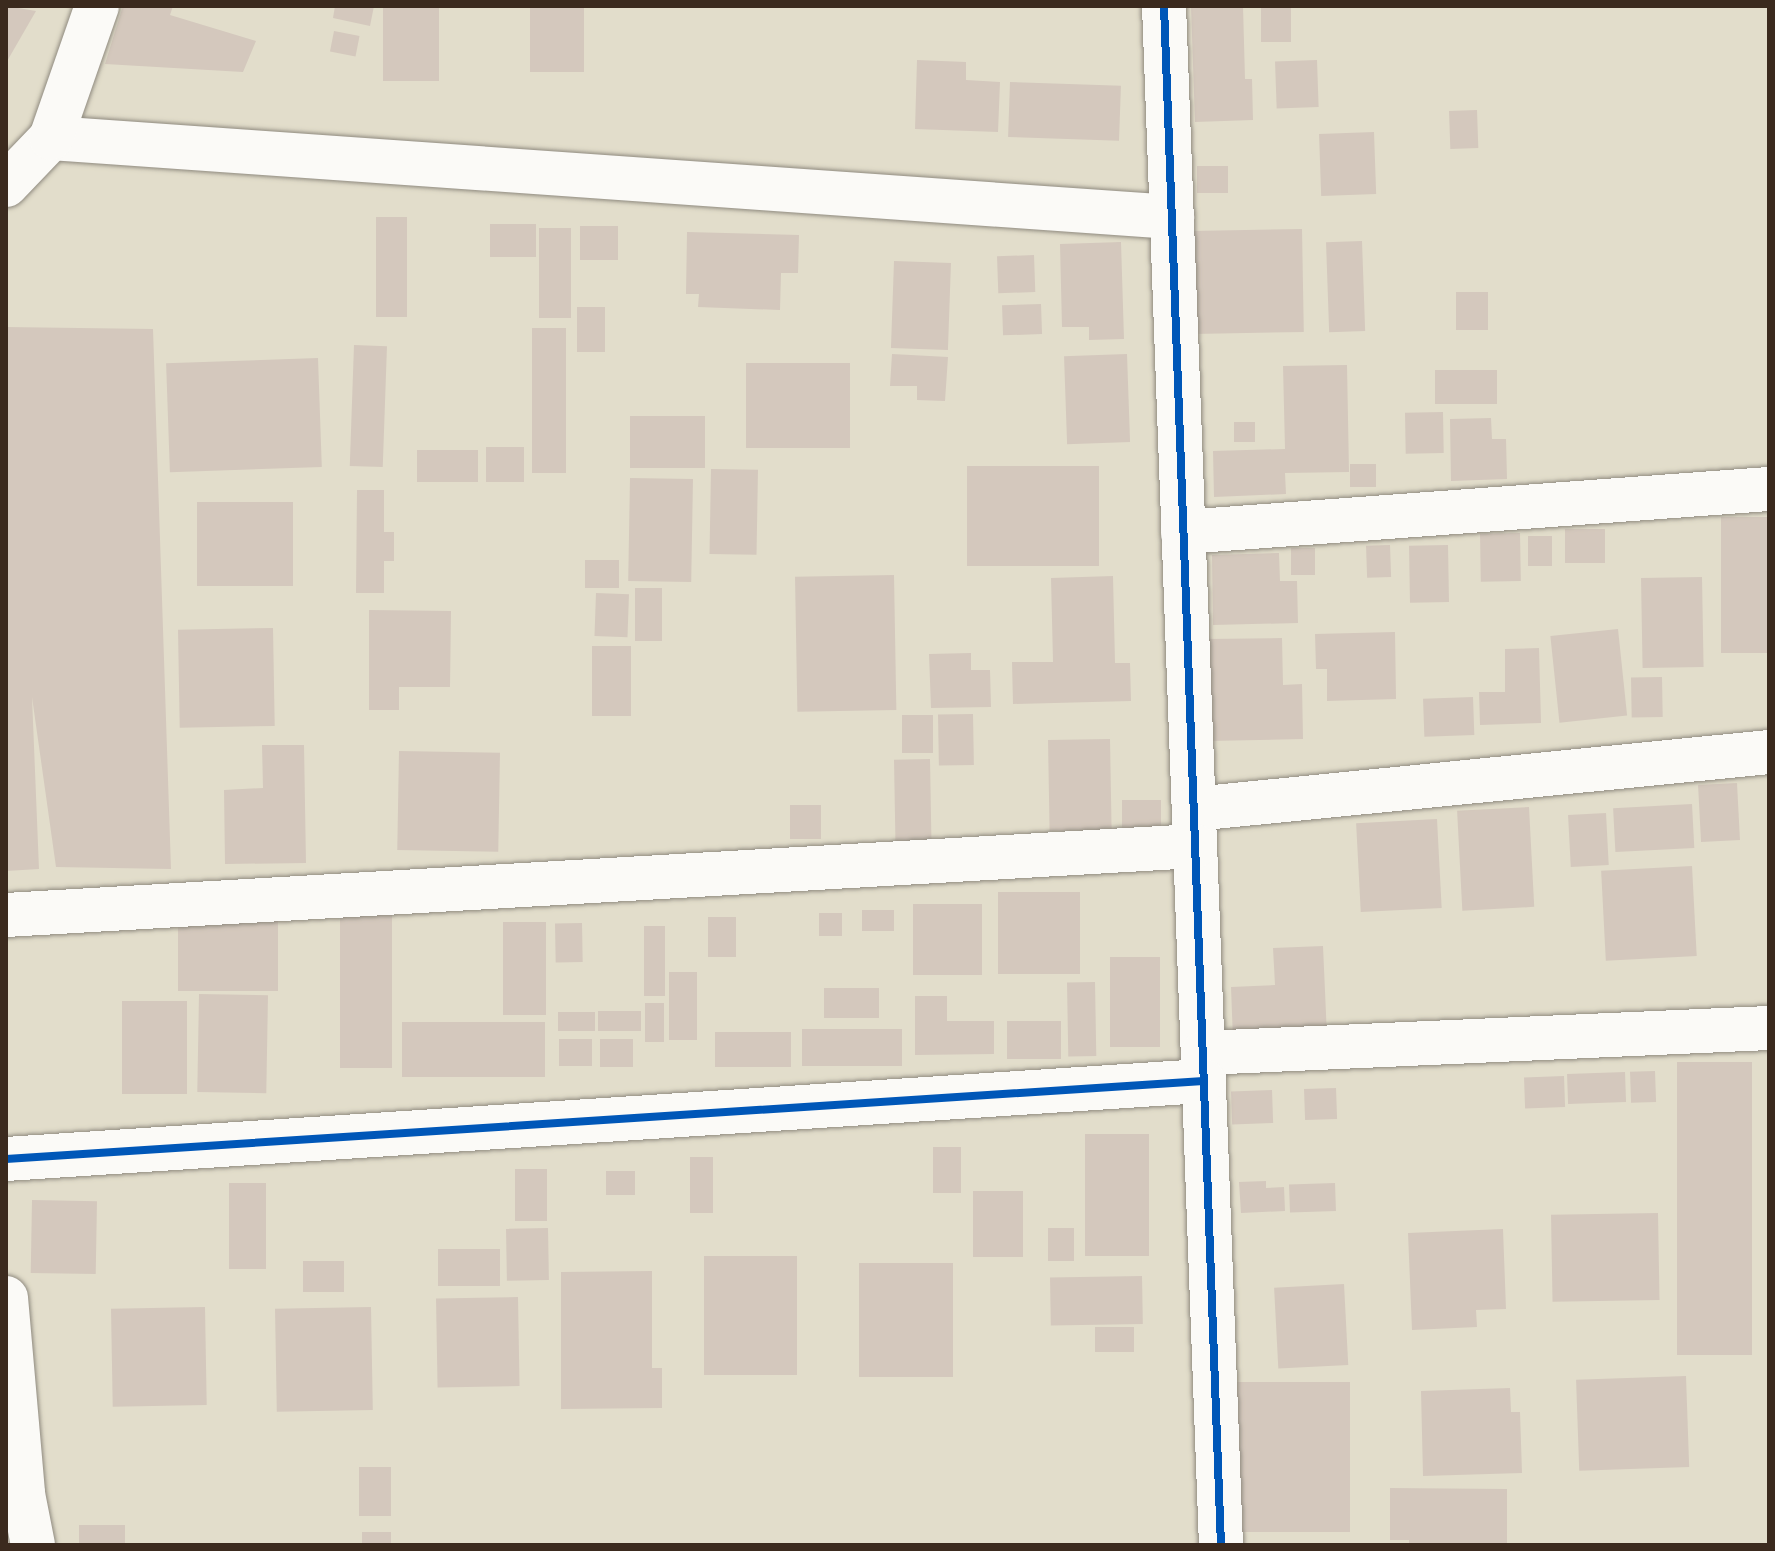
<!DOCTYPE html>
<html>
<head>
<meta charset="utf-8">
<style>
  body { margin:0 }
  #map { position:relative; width:1775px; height:1551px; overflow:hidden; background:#e2ddcb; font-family:"Shantell Sans",sans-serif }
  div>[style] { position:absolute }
  .building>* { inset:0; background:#d4c8bd; transform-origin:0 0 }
  .roads { filter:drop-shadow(0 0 2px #8f8a7f) drop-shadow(0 0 2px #8f8a7f) }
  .minor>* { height:44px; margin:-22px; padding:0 22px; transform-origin:22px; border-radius:22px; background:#fbfaf7 }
  .cycleway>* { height:8px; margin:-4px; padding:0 4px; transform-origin:4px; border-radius:4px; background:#0057b8 }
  span { translate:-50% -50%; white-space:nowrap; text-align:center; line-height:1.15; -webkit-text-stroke:6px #fcf5e5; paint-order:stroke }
  .frame { position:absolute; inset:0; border:8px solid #3b2a1e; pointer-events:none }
</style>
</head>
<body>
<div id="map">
  <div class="building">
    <div style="clip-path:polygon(6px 6px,36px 11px,6px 63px)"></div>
    <div style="clip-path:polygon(123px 6px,173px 6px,170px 15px,256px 41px,243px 72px,105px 64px)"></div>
    <div style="clip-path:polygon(335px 6px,374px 6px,370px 26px,333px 18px)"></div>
    <div style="left:383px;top:6px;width:56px;height:75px"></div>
    <div style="left:530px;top:6px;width:54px;height:66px"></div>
    <div style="clip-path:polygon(1191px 6px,1243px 6px,1245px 79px,1252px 79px,1253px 120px,1195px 122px)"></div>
    <div style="left:1261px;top:6px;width:30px;height:36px"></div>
    <div style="left:334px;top:31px;width:26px;height:21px;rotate:11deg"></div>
    <div style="clip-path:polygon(917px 60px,966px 62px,966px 80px,1000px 82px,998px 132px,915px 129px)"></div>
    <div style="left:1317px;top:60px;width:47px;height:42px;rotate:88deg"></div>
    <div style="left:1010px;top:82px;width:111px;height:55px;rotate:2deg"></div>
    <div style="left:1477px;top:110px;width:38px;height:28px;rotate:88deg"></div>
    <div style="left:1374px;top:132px;width:62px;height:55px;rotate:88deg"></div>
    <div style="left:1228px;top:166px;width:27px;height:31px;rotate:90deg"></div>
    <div style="left:376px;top:217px;width:31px;height:100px"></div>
    <div style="left:490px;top:224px;width:46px;height:33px"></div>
    <div style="left:580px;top:226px;width:38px;height:34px"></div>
    <div style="left:539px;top:228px;width:32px;height:90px"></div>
    <div style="left:1302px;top:229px;width:103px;height:110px;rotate:89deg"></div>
    <div style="clip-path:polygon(687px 232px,799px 235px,798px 273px,781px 273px,780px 310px,698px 307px,699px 294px,686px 294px)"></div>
    <div style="left:1362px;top:241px;width:90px;height:36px;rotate:88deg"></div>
    <div style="clip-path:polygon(1121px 242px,1124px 339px,1089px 340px,1089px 327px,1062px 327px,1060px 244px)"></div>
    <div style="left:1034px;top:255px;width:37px;height:37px;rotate:88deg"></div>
    <div style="left:894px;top:261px;width:57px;height:87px;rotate:2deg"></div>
    <div style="left:1456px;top:292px;width:32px;height:38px"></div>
    <div style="left:1041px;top:304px;width:30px;height:39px;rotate:88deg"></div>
    <div style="left:577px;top:307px;width:28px;height:45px"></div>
    <div style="clip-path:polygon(6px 327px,153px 329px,171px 869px,56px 867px,32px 697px,39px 869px,6px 871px)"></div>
    <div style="left:532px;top:328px;width:34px;height:145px"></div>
    <div style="left:354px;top:345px;width:33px;height:121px;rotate:2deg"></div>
    <div style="clip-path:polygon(892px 354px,948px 357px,945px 401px,917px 400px,917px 386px,890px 386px)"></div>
    <div style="left:1127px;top:354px;width:88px;height:63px;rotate:88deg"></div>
    <div style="left:318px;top:358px;width:109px;height:152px;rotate:88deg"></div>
    <div style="left:746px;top:363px;width:104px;height:85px"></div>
    <div style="clip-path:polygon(1347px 365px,1349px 472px,1285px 473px,1286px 494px,1214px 497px,1213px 451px,1285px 449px,1283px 366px)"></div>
    <div style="left:1497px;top:370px;width:34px;height:62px;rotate:90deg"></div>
    <div style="left:1443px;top:412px;width:41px;height:38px;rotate:89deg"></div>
    <div style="left:630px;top:416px;width:75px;height:52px"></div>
    <div style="clip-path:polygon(1491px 418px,1492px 439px,1506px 439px,1507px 479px,1451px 481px,1450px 419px)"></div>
    <div style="left:1234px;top:422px;width:21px;height:20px"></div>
    <div style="left:486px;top:447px;width:38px;height:35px"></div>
    <div style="left:417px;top:450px;width:61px;height:32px"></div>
    <div style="left:1350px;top:464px;width:26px;height:23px"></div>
    <div style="left:967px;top:466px;width:132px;height:100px"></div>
    <div style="left:711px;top:469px;width:47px;height:85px;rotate:1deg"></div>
    <div style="left:630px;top:478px;width:63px;height:103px;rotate:1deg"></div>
    <div style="clip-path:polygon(357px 490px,384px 490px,384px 532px,394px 532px,394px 561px,384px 561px,384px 593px,356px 593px)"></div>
    <div style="left:197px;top:502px;width:96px;height:84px"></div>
    <div style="left:1769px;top:517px;width:136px;height:48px;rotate:90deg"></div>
    <div style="left:1605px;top:529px;width:34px;height:40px;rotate:90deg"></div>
    <div style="left:1520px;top:533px;width:48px;height:40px;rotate:89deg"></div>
    <div style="left:1528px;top:536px;width:24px;height:30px"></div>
    <div style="left:1390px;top:545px;width:32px;height:24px;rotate:88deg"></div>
    <div style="left:1448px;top:545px;width:57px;height:39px;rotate:89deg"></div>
    <div style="left:1291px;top:548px;width:24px;height:27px"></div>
    <div style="clip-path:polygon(1279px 553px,1280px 581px,1297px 581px,1298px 623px,1213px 625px,1212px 555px)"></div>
    <div style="left:585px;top:560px;width:34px;height:28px"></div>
    <div style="left:894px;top:575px;width:135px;height:99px;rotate:89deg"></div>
    <div style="clip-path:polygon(1113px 576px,1115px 663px,1130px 663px,1131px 701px,1013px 704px,1012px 662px,1053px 662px,1051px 578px)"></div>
    <div style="left:1702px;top:577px;width:90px;height:61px;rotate:89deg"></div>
    <div style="left:635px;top:588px;width:27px;height:53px"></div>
    <div style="left:596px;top:593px;width:33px;height:43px;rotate:2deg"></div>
    <div style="clip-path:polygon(369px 610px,451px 611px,450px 687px,399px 687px,399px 710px,369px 710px)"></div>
    <div style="left:273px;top:628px;width:98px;height:95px;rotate:89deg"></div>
    <div style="left:1618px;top:629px;width:87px;height:68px;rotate:84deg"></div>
    <div style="clip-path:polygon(1395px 632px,1396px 699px,1327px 701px,1327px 669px,1316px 669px,1315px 634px)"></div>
    <div style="clip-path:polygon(1282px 638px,1283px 685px,1302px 684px,1303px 739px,1208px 741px,1206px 639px)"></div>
    <div style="left:592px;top:646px;width:39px;height:70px"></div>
    <div style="clip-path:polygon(1539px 648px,1541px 723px,1480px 725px,1479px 692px,1505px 692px,1505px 649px)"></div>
    <div style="clip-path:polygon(971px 653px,971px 670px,990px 670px,991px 707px,931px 708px,929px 654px)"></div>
    <div style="left:1662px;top:677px;width:40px;height:31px;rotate:89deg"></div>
    <div style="left:1473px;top:697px;width:38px;height:50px;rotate:88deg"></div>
    <div style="left:973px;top:714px;width:51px;height:35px;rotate:89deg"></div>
    <div style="left:902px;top:715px;width:31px;height:38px"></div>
    <div style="left:1110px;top:739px;width:91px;height:62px;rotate:89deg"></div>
    <div style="clip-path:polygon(262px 745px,304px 745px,306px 863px,225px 864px,224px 790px,263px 788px)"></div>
    <div style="left:399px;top:751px;width:101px;height:99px;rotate:1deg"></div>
    <div style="left:930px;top:759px;width:84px;height:36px;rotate:89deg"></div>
    <div style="left:1737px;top:783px;width:57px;height:39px;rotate:87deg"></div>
    <div style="left:1122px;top:800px;width:39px;height:38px"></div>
    <div style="left:1692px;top:804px;width:44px;height:79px;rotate:87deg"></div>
    <div style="left:821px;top:805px;width:34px;height:31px;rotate:90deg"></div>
    <div style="left:1529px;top:807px;width:100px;height:72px;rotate:87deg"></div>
    <div style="left:1606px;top:813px;width:52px;height:38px;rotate:87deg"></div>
    <div style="left:1437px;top:819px;width:89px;height:81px;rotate:87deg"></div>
    <div style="left:1692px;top:866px;width:90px;height:91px;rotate:87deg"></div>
    <div style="left:1080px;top:892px;width:82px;height:82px;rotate:90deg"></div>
    <div style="left:913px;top:904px;width:69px;height:71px"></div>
    <div style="left:862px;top:910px;width:32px;height:21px"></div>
    <div style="left:819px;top:913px;width:23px;height:23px"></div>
    <div style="left:340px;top:914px;width:52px;height:154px"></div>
    <div style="left:178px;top:917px;width:100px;height:74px"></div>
    <div style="left:708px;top:917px;width:28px;height:40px"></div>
    <div style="left:503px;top:922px;width:43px;height:93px"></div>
    <div style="left:582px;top:923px;width:39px;height:27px;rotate:89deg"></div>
    <div style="left:644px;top:926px;width:21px;height:70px"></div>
    <div style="clip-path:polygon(1323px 946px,1327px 1036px,1233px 1040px,1231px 987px,1275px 985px,1273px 948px)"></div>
    <div style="left:1110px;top:957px;width:50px;height:90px"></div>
    <div style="left:669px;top:972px;width:28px;height:68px"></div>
    <div style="left:1095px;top:982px;width:74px;height:28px;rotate:89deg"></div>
    <div style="left:824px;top:988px;width:55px;height:30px"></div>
    <div style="left:199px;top:994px;width:69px;height:98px;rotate:1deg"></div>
    <div style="clip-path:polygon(915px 996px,947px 996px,947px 1021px,994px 1021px,994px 1054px,915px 1055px)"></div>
    <div style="left:122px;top:1001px;width:65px;height:93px"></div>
    <div style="left:645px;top:1003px;width:19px;height:39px"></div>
    <div style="left:598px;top:1011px;width:43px;height:20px"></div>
    <div style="left:558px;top:1012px;width:37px;height:19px"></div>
    <div style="left:1007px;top:1021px;width:54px;height:38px"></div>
    <div style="left:545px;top:1022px;width:55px;height:143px;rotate:90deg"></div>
    <div style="left:902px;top:1029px;width:37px;height:100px;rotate:90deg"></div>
    <div style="left:715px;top:1032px;width:76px;height:35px"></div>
    <div style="left:559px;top:1039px;width:33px;height:27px"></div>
    <div style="left:600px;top:1039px;width:33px;height:28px"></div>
    <div style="left:1677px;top:1062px;width:75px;height:293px"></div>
    <div style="left:1655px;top:1071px;width:31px;height:25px;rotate:88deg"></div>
    <div style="left:1625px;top:1072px;width:30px;height:58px;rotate:88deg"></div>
    <div style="left:1564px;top:1076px;width:31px;height:40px;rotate:88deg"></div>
    <div style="left:1336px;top:1088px;width:31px;height:32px;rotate:88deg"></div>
    <div style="left:1272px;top:1090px;width:33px;height:41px;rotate:88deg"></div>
    <div style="left:1085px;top:1134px;width:64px;height:122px"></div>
    <div style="left:961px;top:1147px;width:46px;height:28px;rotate:90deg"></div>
    <div style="left:690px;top:1157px;width:23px;height:56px"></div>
    <div style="left:515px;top:1169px;width:32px;height:52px"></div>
    <div style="left:606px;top:1171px;width:29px;height:24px"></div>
    <div style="clip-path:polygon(1266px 1181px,1266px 1188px,1284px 1187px,1285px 1211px,1241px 1213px,1239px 1182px)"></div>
    <div style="left:229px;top:1183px;width:37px;height:86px"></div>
    <div style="left:1335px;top:1183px;width:28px;height:46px;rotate:88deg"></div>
    <div style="left:973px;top:1191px;width:50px;height:66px"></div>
    <div style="left:32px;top:1200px;width:65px;height:73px;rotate:1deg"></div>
    <div style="left:1658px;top:1213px;width:87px;height:107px;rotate:89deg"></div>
    <div style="left:548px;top:1228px;width:52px;height:42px;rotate:89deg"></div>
    <div style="left:1048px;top:1228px;width:26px;height:33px"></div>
    <div style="clip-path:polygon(1503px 1229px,1506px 1309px,1476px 1310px,1477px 1327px,1412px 1330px,1408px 1233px)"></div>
    <div style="left:438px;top:1249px;width:62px;height:37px"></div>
    <div style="left:704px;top:1256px;width:93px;height:119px"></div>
    <div style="left:344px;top:1261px;width:31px;height:41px;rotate:90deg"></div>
    <div style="left:953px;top:1263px;width:114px;height:94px;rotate:90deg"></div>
    <div style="clip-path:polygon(652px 1271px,652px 1368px,662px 1368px,662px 1408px,561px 1409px,561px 1272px)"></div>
    <div style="left:1142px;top:1276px;width:48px;height:92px;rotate:89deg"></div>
    <div style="left:1344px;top:1284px;width:81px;height:70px;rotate:87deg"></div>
    <div style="left:518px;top:1297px;width:89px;height:82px;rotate:89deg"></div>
    <div style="left:205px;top:1307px;width:98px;height:94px;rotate:89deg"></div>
    <div style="left:371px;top:1307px;width:103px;height:96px;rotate:89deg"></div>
    <div style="left:1095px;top:1327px;width:39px;height:25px"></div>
    <div style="left:1686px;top:1376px;width:91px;height:110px;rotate:88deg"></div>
    <div style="left:1350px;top:1382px;width:150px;height:115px;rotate:90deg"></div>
    <div style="clip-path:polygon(1510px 1388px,1511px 1412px,1520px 1412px,1522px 1473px,1423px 1476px,1421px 1391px)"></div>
    <div style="left:359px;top:1467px;width:32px;height:49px"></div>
    <div style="clip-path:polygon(1390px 1488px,1507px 1489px,1507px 1545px,1409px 1545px,1409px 1540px,1390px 1540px)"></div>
    <div style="left:125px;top:1525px;width:20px;height:46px;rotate:90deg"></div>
    <div style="left:391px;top:1532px;width:13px;height:29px;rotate:90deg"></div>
  </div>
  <div class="roads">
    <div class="minor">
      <div style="left:1164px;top:6px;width:1540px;rotate:87.88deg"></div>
      <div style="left:51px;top:138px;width:1124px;rotate:4.03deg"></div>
      <div style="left:6px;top:185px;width:65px;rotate:-46.2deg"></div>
      <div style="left:51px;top:138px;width:140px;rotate:-70.8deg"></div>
      <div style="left:1183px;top:532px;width:588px;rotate:-4.2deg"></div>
      <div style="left:1194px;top:809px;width:578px;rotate:-5.66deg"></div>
      <div style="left:6px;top:915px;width:1191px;rotate:-3.32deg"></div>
      <div style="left:1203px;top:1053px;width:567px;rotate:-2.53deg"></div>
      <div style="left:6px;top:1159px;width:1200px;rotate:-3.73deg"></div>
      <div style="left:6px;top:1298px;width:197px;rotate:85deg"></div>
      <div style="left:9px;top:1470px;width:28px;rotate:60deg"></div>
      <div style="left:23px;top:1494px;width:52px;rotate:78.9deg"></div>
    </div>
  </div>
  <div class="cycleway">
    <div style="left:1164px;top:6px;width:1540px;rotate:87.88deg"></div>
    <div style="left:6px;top:1159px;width:1200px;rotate:-3.73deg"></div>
  </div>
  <div class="frame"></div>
</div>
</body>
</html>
